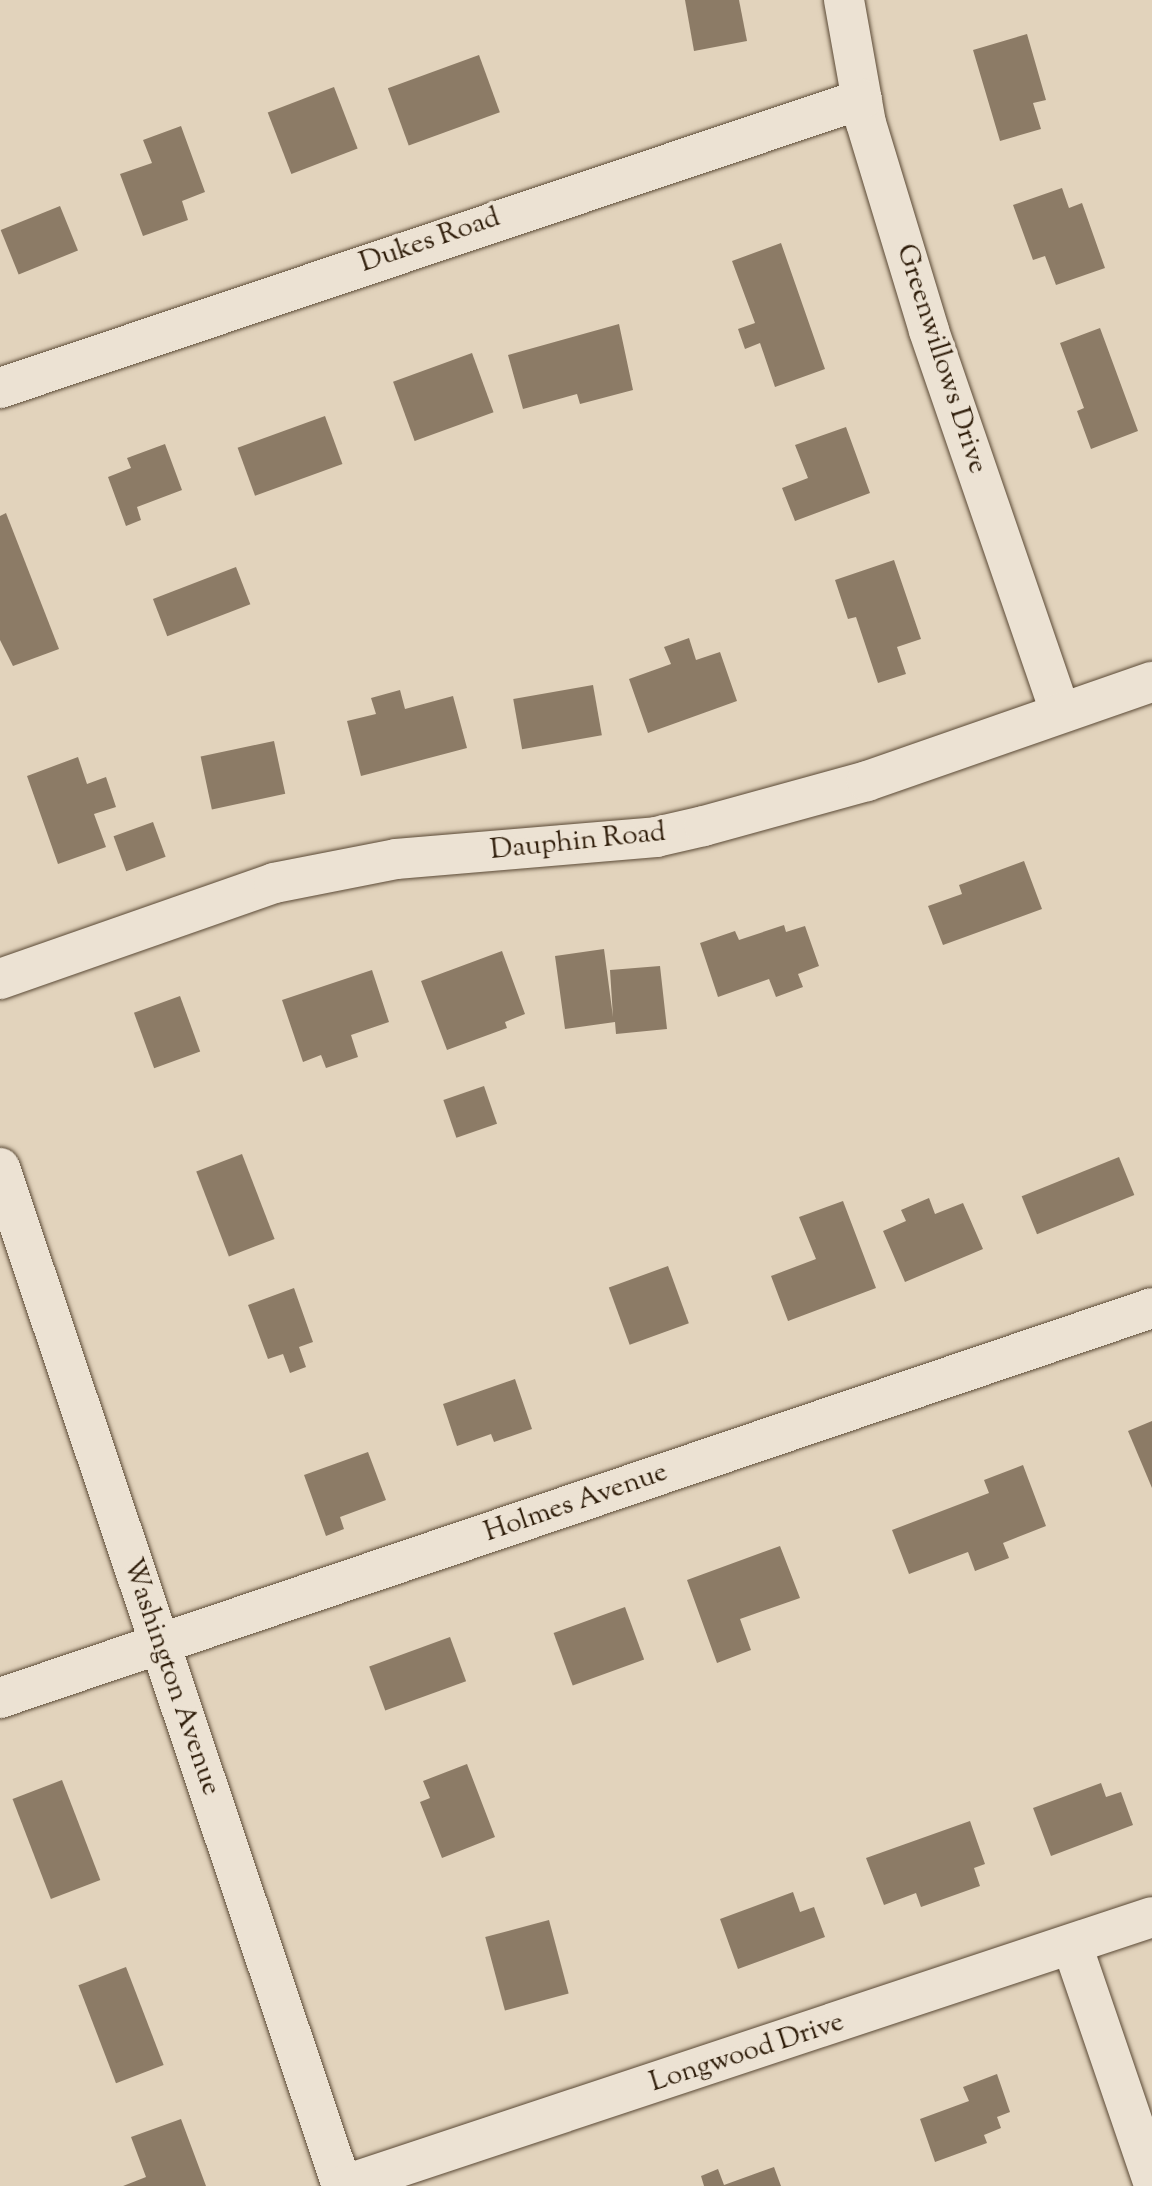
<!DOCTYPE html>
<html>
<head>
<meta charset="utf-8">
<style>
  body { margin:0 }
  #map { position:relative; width:1152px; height:2186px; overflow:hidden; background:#e2d3bc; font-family:"Sorts Mill Goudy",serif }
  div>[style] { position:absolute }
  .building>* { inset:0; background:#8c7b66; transform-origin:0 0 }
  .roads { filter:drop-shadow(0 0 2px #5b4a36) drop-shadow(0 0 2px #5b4a36) }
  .minor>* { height:40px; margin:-20px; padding:0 20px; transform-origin:20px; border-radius:20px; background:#ece2d3 }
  span { translate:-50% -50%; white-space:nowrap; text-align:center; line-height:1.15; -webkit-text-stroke:8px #ece2d3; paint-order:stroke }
  .street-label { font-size:28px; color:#2e1c09 }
</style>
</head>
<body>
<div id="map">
  <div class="building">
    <div style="clip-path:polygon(685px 0,739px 0,747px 41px,694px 51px)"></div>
    <div style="clip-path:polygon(1027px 34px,1046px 100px,1033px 103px,1041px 129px,1000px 141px,973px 50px)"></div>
    <div style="left:479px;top:55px;width:61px;height:97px;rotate:70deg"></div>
    <div style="left:334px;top:87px;width:66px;height:71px;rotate:69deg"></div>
    <div style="clip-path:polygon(181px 126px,205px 192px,182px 201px,188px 220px,143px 236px,120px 174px,152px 163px,143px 140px)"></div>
    <div style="clip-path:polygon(1062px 188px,1069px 208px,1082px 203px,1105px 268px,1056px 285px,1045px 256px,1033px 260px,1013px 205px)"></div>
    <div style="left:60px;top:206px;width:48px;height:64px;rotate:68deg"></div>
    <div style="clip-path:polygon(781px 243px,825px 369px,775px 387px,760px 343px,745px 349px,738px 329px,755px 323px,732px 261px)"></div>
    <div style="clip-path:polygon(619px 324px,633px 390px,580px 404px,577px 394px,523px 409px,508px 355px)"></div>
    <div style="clip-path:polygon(1100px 328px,1138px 431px,1091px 449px,1077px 411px,1084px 408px,1060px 343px)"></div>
    <div style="left:472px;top:353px;width:63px;height:84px;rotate:70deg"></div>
    <div style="left:325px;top:416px;width:51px;height:93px;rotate:70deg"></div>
    <div style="clip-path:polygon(846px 427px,870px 493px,795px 521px,782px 488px,808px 478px,795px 445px)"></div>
    <div style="clip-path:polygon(165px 444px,182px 490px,137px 507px,141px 520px,126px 526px,108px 477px,131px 468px,127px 458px)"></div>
    <div style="clip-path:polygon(6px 513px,59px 649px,13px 666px,0 640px,0 516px)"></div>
    <div style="clip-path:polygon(894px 560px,921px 639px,897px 647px,906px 674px,878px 683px,856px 617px,848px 619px,835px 580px)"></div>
    <div style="left:236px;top:567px;width:40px;height:89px;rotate:69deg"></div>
    <div style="clip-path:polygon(689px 638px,696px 660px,720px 652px,737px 701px,648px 733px,629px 679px,671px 664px,664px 647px)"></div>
    <div style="left:593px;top:685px;width:51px;height:81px;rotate:80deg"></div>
    <div style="clip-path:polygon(400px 690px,405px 709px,453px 696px,467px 748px,361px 776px,347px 721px,376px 714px,371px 698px)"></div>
    <div style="left:274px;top:741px;width:54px;height:75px;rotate:78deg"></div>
    <div style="clip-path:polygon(78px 757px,87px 784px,106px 777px,116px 807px,94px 814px,106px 847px,58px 864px,27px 776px)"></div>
    <div style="left:153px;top:822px;width:37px;height:42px;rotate:70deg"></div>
    <div style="clip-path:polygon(1024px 861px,1042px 909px,943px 945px,928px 906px,962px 894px,959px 885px)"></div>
    <div style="clip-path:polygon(784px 925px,786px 932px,805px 926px,819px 966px,798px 974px,803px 987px,776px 997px,769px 979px,718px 997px,700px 943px,735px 931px,739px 940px)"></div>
    <div style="clip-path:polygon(604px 949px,613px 1017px,610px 970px,660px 966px,667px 1029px,616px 1034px,615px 1022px,565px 1029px,555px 956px)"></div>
    <div style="clip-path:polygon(502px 951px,525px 1014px,505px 1022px,507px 1028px,447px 1050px,421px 981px)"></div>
    <div style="clip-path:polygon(372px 970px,389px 1022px,351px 1035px,358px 1057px,326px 1068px,321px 1055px,303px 1062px,282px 1000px)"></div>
    <div style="left:180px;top:996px;width:59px;height:49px;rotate:70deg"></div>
    <div style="left:484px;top:1086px;width:40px;height:43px;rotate:71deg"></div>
    <div style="left:242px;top:1154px;width:91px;height:49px;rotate:69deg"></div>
    <div style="left:1119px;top:1157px;width:41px;height:105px;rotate:68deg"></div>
    <div style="clip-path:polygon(929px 1198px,935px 1214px,963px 1203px,983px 1249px,905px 1282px,883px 1231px,906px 1221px,901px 1210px)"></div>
    <div style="clip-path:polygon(843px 1201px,876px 1288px,788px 1321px,771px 1276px,816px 1259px,799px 1217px)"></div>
    <div style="left:668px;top:1266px;width:61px;height:63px;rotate:70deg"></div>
    <div style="clip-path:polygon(294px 1288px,313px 1342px,299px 1347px,306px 1367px,290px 1373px,283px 1354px,268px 1359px,248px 1305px)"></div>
    <div style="clip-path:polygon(515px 1379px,532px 1429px,494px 1442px,491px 1434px,457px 1446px,443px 1404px)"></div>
    <div style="clip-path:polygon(1152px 1421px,1152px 1488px,1128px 1431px)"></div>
    <div style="clip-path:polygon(368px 1452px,386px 1500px,340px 1517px,344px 1529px,326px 1536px,304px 1475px)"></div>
    <div style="clip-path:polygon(1023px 1465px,1046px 1526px,1003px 1543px,1009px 1558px,975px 1571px,968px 1552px,909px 1574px,892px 1530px,989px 1493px,984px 1480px)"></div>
    <div style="clip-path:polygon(780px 1546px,800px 1598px,740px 1619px,751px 1650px,717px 1663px,687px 1580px)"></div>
    <div style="left:625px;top:1607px;width:56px;height:76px;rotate:70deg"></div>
    <div style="left:450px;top:1637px;width:47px;height:86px;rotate:70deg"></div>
    <div style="clip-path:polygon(467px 1764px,495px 1837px,442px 1858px,420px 1802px,430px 1798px,423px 1781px)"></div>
    <div style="left:62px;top:1780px;width:107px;height:53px;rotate:69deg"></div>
    <div style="clip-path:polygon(1101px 1783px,1106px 1797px,1121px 1792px,1133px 1825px,1051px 1856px,1033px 1808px)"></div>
    <div style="clip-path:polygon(970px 1821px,985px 1864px,974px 1868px,980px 1886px,921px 1907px,916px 1893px,884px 1905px,866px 1858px)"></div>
    <div style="clip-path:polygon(793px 1892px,800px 1912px,814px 1907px,825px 1937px,738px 1969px,720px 1919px)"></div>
    <div style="left:549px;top:1920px;width:76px;height:66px;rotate:75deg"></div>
    <div style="left:126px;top:1967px;width:105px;height:51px;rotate:69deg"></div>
    <div style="clip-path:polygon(997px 2074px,1010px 2112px,997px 2117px,1001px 2128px,984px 2135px,987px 2143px,935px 2162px,920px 2119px,969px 2101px,963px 2087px)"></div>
    <div style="clip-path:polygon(181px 2119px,206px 2186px,123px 2186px,146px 2177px,131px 2137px)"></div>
    <div style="clip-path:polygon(774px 2167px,781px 2186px,704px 2186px,701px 2176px,718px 2169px,724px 2185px)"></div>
  </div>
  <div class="roads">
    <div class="minor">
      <div style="left:844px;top:0;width:125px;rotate:79.9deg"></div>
      <div style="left:866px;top:123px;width:217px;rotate:73.1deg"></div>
      <div style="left:929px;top:331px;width:403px;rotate:71deg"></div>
      <div style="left:0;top:388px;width:909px;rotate:-18.53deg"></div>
      <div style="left:0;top:979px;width:290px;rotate:-19.3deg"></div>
      <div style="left:274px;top:883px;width:124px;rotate:-11.1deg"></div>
      <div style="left:396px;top:859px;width:261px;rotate:-4.8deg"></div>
      <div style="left:656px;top:837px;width:49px;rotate:-12.9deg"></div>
      <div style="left:704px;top:826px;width:169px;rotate:-15.4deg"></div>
      <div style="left:867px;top:781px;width:302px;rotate:-19.2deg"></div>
      <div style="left:0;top:1168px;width:1074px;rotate:71.43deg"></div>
      <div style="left:0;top:1698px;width:1216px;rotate:-18.7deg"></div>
      <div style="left:1072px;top:1945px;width:247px;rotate:71.1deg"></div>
      <div style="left:342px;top:2186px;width:853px;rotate:-18.37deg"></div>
    </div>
  </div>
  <div class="street-label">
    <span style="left:430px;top:241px;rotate:-19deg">Dukes Road</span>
    <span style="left:941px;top:359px;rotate:72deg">Greenwillows Drive</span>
    <span style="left:578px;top:842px;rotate:-6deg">Dauphin Road</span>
    <span style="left:576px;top:1503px;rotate:-19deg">Holmes Avenue</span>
    <span style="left:171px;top:1677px;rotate:71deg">Washington Avenue</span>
    <span style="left:747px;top:2053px;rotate:-18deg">Longwood Drive</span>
  </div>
</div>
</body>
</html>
